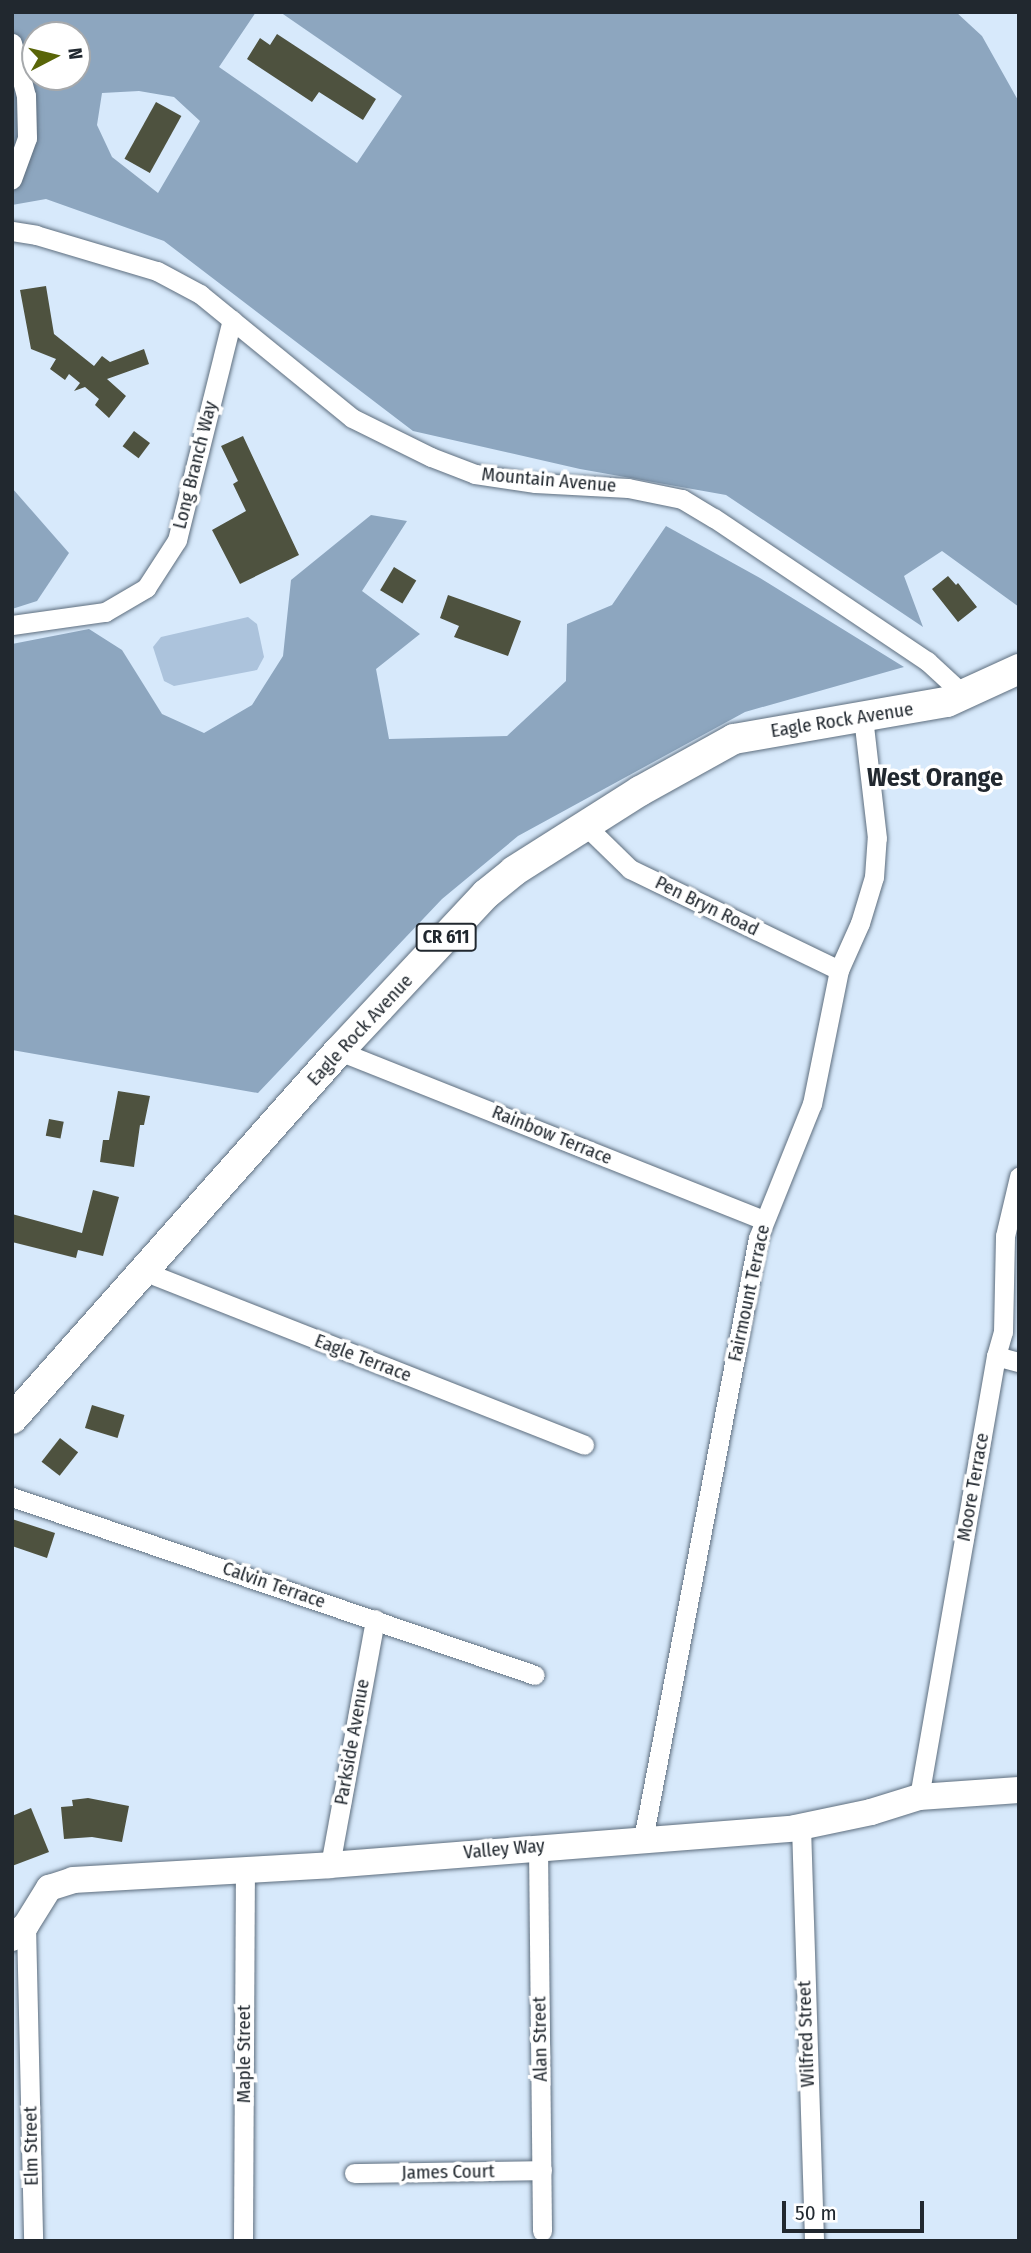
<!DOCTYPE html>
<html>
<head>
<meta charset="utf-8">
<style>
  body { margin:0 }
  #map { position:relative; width:1031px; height:2253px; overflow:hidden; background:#d7e9fb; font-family:"Fira Sans Condensed",sans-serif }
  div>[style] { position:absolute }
  .green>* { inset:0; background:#acc3dc }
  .forest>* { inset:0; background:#8da6bf }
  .building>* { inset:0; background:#4e523f; transform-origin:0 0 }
  .roads { filter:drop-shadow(0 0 2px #5e6e7e) drop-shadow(0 0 2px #5e6e7e) }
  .street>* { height:19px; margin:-9.5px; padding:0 9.5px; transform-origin:9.5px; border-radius:9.5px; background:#fff }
  .secondary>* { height:26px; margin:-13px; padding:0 13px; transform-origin:13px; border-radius:13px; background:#fff }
  .primary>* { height:30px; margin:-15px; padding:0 15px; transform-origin:15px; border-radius:15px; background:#fff }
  span { translate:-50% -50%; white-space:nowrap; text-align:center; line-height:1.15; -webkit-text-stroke:7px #fff; paint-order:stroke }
  .shield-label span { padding:2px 5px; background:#fff; border:2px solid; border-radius:5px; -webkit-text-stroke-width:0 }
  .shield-label { font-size:18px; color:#21282f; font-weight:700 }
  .street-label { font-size:19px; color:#21282f }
  .district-label { font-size:26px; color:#21282f; font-weight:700 }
  .frame { position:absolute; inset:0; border:14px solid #21282f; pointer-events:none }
  .north { position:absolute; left:21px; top:21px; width:70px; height:70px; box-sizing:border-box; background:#fff; border:2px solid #a6a9ac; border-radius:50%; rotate:83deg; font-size:19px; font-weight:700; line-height:28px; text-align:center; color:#21282f }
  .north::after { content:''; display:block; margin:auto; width:24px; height:32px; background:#596508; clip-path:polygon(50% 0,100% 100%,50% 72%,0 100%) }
  .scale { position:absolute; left:782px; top:2201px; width:142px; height:32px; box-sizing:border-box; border:4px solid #21282f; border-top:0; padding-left:9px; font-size:21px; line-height:24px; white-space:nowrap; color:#21282f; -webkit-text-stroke:5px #fff; paint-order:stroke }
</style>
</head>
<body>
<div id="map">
  <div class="green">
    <div style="clip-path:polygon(248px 617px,257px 624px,264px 657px,257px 670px,174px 686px,164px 681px,153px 647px,161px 637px)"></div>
  </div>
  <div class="forest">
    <div style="clip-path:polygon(evenodd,12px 12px,256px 12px,219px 67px,357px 163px,402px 96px,280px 12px,956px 12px,982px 36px,1019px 102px,1019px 607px,942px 551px,904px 576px,923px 627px,726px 495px,580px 469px,413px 431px,164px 241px,46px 199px,12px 205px,12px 12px,35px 35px,77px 35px,77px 77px,35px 77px,35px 35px,12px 12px,139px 91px,174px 97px,200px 121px,158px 193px,112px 157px,97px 125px,102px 93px,139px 91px)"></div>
    <div style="clip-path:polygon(12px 488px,69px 553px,37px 601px,12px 609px)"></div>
    <div style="clip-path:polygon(371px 515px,407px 521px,362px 591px,420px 634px,376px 669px,389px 739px,507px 736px,566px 681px,567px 624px,612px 605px,666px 526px,760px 578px,904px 667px,745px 712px,518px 836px,442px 899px,258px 1093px,12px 1050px,12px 644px,89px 629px,122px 650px,162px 714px,204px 733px,252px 705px,283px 656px,291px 580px)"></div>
  </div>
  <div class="building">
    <div style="clip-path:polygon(277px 34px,376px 99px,363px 120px,319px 92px,312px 102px,247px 59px,260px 38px,270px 45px)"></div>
    <div style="left:156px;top:102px;width:29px;height:65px;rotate:29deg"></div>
    <div style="clip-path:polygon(46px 286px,54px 334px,94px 366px,102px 356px,110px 362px,144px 349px,149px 364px,107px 379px,126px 396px,109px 418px,95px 405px,99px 399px,85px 387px,74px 391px,80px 383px,69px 374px,65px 380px,50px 369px,56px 359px,31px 349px,20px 290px)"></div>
    <div style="left:134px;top:431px;width:20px;height:19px;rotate:37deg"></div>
    <div style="clip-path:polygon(243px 436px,299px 555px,240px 584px,212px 530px,246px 511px,233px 484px,238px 481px,221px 446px)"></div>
    <div style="left:394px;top:567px;width:26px;height:27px;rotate:31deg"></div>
    <div style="clip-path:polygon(948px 576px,956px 585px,958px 583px,977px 607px,958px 622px,932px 589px)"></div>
    <div style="clip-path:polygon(448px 595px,521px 621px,508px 656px,454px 637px,459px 626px,440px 618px)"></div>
    <div style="clip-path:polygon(118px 1091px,150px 1096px,144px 1125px,140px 1125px,134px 1167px,100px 1162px,103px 1140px,109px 1140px)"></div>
    <div style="left:49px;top:1119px;width:15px;height:17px;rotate:11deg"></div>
    <div style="clip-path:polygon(93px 1190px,119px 1197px,103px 1256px,78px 1250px,76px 1258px,12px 1242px,12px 1214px,82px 1233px)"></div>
    <div style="left:92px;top:1405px;width:34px;height:24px;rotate:17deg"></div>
    <div style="left:60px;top:1438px;width:23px;height:30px;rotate:38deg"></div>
    <div style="clip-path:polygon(12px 1519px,55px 1533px,47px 1558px,12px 1546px)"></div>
    <div style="clip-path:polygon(88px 1798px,129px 1806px,122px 1842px,92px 1837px,64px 1839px,61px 1807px,73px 1806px,72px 1800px)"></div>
    <div style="clip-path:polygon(31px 1808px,49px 1852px,12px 1866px,12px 1816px)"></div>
  </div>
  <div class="roads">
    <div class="street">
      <div style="left:12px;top:43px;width:55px;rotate:75.2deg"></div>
      <div style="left:26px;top:96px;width:42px;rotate:88.6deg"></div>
      <div style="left:27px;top:138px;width:44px;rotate:110.1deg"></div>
      <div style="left:12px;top:231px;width:24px;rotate:9deg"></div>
      <div style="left:36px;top:235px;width:126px;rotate:16.6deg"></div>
      <div style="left:157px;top:271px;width:49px;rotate:28.1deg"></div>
      <div style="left:200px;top:294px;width:196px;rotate:39.2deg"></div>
      <div style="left:352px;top:418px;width:88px;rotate:26.3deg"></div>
      <div style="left:431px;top:457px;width:47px;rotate:21.1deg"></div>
      <div style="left:475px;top:474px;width:61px;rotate:8.5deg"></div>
      <div style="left:535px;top:483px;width:93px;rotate:3.1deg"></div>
      <div style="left:628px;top:488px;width:55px;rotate:11.5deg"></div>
      <div style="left:682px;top:499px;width:37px;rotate:31deg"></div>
      <div style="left:714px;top:518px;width:257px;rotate:33.9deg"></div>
      <div style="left:927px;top:661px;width:52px;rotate:42.6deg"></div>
      <div style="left:12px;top:625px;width:94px;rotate:-8deg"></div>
      <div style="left:105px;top:612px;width:48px;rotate:-30.3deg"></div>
      <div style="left:146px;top:588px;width:57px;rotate:-57.1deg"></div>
      <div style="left:177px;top:540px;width:227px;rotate:-76deg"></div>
      <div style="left:587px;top:827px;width:60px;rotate:44.3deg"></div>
      <div style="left:630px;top:869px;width:232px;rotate:25.8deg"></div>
      <div style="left:339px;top:1051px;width:457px;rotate:21.7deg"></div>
      <div style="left:143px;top:1271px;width:474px;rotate:21.5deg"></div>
      <div style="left:996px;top:1356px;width:24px;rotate:15deg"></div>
      <div style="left:12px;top:1497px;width:552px;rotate:18.8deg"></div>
      <div style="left:919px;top:1797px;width:448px;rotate:-80.1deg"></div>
      <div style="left:996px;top:1356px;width:25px;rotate:-74deg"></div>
      <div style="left:1003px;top:1332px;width:96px;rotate:-88.8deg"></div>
      <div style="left:1005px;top:1236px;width:61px;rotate:-76.7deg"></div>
      <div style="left:801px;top:1826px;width:415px;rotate:88.2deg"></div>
      <div style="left:643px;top:1839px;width:612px;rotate:-79.17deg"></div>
      <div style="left:758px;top:1238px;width:144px;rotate:-68.1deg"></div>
      <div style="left:812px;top:1104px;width:137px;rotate:-78.6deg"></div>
      <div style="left:839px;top:970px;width:51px;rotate:-65.9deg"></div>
      <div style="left:860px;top:923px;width:48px;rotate:-73.1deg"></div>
      <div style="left:874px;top:877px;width:39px;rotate:-86deg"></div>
      <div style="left:877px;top:838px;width:122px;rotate:-96.6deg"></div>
      <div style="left:538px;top:1846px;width:385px;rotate:89.4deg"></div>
      <div style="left:330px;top:1865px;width:250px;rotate:-79.6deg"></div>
      <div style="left:26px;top:1925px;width:316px;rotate:88.7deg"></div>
      <div style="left:354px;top:2173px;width:188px;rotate:-0.9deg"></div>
      <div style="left:243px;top:2241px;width:373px;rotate:-89.7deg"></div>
    </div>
    <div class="secondary">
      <div style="left:12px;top:1938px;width:19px;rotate:-43deg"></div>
      <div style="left:26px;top:1925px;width:44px;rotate:-58.1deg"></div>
      <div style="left:49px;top:1888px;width:25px;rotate:-18deg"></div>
      <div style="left:73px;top:1880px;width:257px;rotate:-3.3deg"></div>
      <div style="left:330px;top:1865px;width:466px;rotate:-4.5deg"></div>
      <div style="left:795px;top:1828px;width:78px;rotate:-11.9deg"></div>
      <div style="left:871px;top:1812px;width:50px;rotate:-17.4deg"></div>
      <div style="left:919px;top:1797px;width:100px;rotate:-4deg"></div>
    </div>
    <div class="primary">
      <div style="left:12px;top:1419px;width:492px;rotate:-48.4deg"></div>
      <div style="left:339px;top:1051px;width:215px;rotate:-46.9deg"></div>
      <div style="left:486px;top:894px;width:36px;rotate:-39deg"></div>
      <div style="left:514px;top:871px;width:149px;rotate:-32.4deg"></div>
      <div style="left:640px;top:791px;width:107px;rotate:-29deg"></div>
      <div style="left:734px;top:739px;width:216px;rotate:-9.9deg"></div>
      <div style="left:947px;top:702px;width:79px;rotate:-24.6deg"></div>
    </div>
  </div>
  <div class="shield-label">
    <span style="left:446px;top:937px">CR 611</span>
  </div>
  <div class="street-label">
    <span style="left:195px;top:465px;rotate:-76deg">Long Branch Way</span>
    <span style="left:549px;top:480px;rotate:5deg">Mountain Avenue</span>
    <span style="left:842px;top:720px;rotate:-9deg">Eagle Rock Avenue</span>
    <span style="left:707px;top:906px;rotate:26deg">Pen Bryn Road</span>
    <span style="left:360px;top:1030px;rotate:-47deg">Eagle Rock Avenue</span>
    <span style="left:552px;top:1135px;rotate:22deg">Rainbow Terrace</span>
    <span style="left:749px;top:1293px;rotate:-78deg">Fairmount Terrace</span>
    <span style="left:363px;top:1358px;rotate:21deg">Eagle Terrace</span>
    <span style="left:973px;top:1487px;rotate:-80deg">Moore Terrace</span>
    <span style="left:274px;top:1585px;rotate:19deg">Calvin Terrace</span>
    <span style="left:352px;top:1742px;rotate:-80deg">Parkside Avenue</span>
    <span style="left:504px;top:1849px;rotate:-5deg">Valley Way</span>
    <span style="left:806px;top:2034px;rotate:-92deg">Wilfred Street</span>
    <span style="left:540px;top:2039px;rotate:-91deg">Alan Street</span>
    <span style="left:244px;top:2054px;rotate:-90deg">Maple Street</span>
    <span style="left:31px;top:2146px;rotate:-91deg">Elm Street</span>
    <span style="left:448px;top:2172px;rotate:-1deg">James Court</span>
  </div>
  <div class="district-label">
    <span style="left:935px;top:778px">West Orange</span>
  </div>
  <div class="frame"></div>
  <div class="north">N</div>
  <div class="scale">50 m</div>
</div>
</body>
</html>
